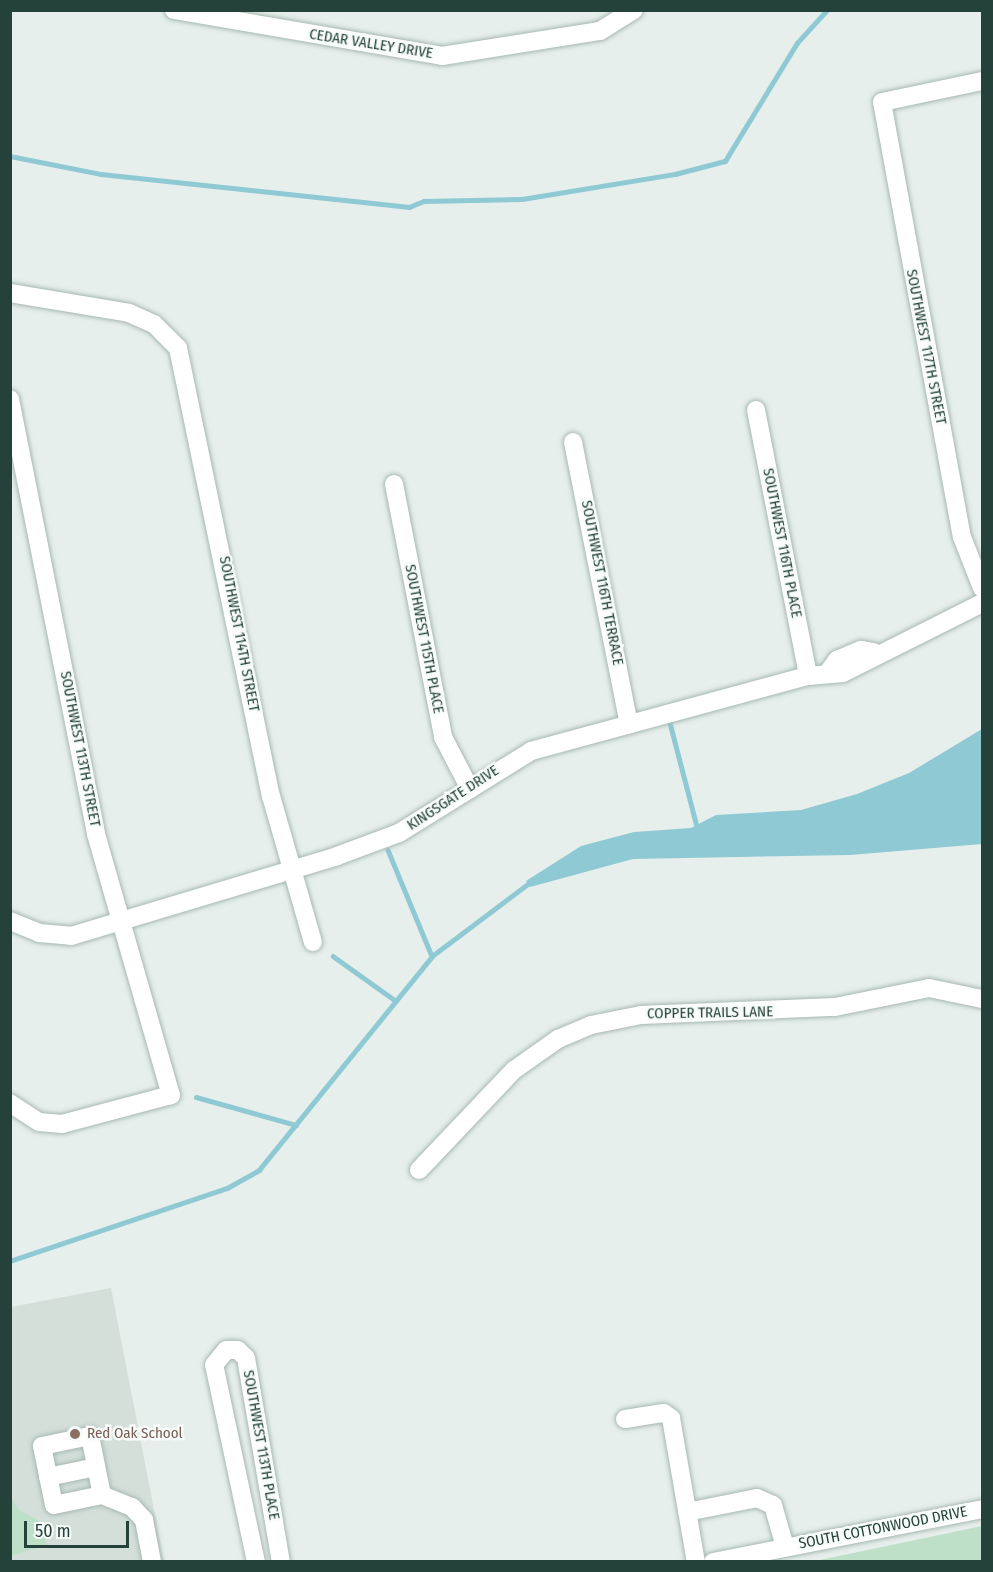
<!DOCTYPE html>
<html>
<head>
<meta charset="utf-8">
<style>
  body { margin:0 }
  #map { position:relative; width:993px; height:1572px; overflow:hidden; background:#e6efeb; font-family:"Fira Sans Condensed",sans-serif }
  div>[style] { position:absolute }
  .built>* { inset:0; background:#d4dfda }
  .green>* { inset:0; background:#bfe0c8 }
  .water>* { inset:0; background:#8ec9d4 }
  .stream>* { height:4.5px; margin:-2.25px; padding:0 2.25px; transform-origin:2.25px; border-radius:2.25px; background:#8ec9d4 }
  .roads { filter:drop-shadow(0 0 2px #a8b8b2) drop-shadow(0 0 2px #a8b8b2) }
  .minor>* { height:18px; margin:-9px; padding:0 9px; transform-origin:9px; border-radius:9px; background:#fff }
  .dots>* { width:16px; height:16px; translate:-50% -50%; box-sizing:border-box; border:3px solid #f7fbf9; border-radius:50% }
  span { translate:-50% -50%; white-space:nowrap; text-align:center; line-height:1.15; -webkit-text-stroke:5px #f7fbf9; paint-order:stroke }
  .street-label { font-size:15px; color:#24423a }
  .education-label { font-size:15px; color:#785e54 }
  .left { translate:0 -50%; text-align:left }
  .frame { position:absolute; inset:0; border:12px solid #24423a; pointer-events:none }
  .scale { position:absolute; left:24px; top:1521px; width:105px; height:27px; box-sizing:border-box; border:3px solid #24423a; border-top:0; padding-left:8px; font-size:18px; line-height:21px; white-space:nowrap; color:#24423a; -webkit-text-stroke:4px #f7fbf9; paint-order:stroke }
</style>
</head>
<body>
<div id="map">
  <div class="built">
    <div style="clip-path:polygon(111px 1288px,164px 1561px,11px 1562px,11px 1307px)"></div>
  </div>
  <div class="green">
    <div style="clip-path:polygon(10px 1495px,18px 1509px,38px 1520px,47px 1545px,11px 1556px)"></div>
    <div style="clip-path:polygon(982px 1526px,982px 1561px,815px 1561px)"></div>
  </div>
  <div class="water">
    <div style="clip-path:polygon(982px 729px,982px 844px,850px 855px,633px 859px,530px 887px,526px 881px,581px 846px,634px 832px,691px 828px,716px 815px,801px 810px,857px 794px,909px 773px)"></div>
  </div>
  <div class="stream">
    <div style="left:10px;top:156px;width:93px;rotate:11.2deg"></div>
    <div style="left:101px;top:174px;width:310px;rotate:6.1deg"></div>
    <div style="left:409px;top:207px;width:16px;rotate:-22deg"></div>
    <div style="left:424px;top:201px;width:98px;rotate:-1.2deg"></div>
    <div style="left:522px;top:199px;width:155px;rotate:-9.3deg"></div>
    <div style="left:675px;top:174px;width:52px;rotate:-14.6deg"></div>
    <div style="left:725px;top:161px;width:138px;rotate:-58.6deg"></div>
    <div style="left:797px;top:43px;width:45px;rotate:-47.7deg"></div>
    <div style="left:669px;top:719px;width:115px;rotate:75.4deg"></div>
    <div style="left:388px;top:850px;width:115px;rotate:67.5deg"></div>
    <div style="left:333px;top:956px;width:77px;rotate:35.5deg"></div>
    <div style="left:196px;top:1097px;width:104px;rotate:15.6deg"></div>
    <div style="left:10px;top:1261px;width:229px;rotate:-18.6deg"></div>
    <div style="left:227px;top:1188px;width:37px;rotate:-29deg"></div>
    <div style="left:259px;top:1170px;width:275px;rotate:-51deg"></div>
    <div style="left:432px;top:956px;width:125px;rotate:-36.9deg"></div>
  </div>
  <div class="roads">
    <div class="minor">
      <div style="left:174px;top:10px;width:272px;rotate:9.7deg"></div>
      <div style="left:442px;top:56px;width:160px;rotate:-9deg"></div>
      <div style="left:600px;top:31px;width:40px;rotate:-32deg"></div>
      <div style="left:982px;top:81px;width:102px;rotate:168.1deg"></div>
      <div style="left:882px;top:102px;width:442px;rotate:79.6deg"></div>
      <div style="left:962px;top:537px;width:55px;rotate:68.6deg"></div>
      <div style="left:10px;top:293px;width:121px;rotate:9.5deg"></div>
      <div style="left:129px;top:313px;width:27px;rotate:24deg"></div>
      <div style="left:154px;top:324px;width:34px;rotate:45deg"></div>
      <div style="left:178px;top:348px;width:458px;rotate:78.3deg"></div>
      <div style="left:271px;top:796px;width:152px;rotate:74deg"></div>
      <div style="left:10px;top:399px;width:443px;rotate:78.8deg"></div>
      <div style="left:96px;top:834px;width:272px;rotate:74deg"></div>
      <div style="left:171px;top:1095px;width:113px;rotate:165.1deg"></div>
      <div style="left:62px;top:1124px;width:23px;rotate:-175deg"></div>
      <div style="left:39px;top:1122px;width:35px;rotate:-147deg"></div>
      <div style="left:756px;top:410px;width:271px;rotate:78.9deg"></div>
      <div style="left:573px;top:442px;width:288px;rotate:78.8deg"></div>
      <div style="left:394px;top:484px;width:258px;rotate:79deg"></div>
      <div style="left:443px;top:737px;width:59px;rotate:62.6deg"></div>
      <div style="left:829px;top:671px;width:14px;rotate:-54deg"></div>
      <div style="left:837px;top:660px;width:26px;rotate:-23deg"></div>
      <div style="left:861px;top:650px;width:13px;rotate:9deg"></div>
      <div style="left:10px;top:921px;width:31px;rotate:22deg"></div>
      <div style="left:39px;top:933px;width:32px;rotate:5deg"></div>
      <div style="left:71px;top:936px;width:278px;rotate:-16.7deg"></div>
      <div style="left:337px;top:856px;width:66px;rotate:-20.4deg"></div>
      <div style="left:399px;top:833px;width:155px;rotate:-31.8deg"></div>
      <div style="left:531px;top:751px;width:287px;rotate:-15.2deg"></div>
      <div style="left:808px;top:676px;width:35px;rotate:-5deg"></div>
      <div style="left:843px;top:673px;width:156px;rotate:-26.7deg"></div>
      <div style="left:419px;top:1170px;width:138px;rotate:-46.5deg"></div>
      <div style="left:514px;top:1070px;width:54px;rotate:-35.2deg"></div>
      <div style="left:558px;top:1039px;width:36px;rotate:-23deg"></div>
      <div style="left:591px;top:1025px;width:51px;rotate:-11.3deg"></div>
      <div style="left:641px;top:1015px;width:194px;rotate:-2.4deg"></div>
      <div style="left:835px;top:1007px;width:96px;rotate:-11.4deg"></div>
      <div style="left:929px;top:988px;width:54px;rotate:11.7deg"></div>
      <div style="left:625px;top:1419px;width:39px;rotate:-9deg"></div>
      <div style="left:664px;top:1413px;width:9px;rotate:36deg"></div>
      <div style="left:671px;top:1418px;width:146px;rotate:80.2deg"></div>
      <div style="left:48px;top:1477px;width:49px;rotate:-11.8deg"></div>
      <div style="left:102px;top:1495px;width:60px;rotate:-101.5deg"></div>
      <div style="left:90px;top:1436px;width:49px;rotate:168.2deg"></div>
      <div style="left:42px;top:1446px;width:60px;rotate:78.5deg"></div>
      <div style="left:54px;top:1505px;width:49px;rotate:-11.8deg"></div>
      <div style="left:102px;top:1495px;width:32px;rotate:22deg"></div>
      <div style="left:132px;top:1507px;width:18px;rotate:47deg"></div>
      <div style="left:144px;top:1520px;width:43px;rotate:79.2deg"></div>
      <div style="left:687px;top:1512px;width:71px;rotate:-11.3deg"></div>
      <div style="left:757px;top:1498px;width:17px;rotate:24deg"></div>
      <div style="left:773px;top:1505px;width:44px;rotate:74.1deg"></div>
      <div style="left:256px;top:1562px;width:201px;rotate:-102deg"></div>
      <div style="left:214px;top:1365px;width:19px;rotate:-51deg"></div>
      <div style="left:226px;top:1350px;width:12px"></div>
      <div style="left:238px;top:1350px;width:11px;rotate:45deg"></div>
      <div style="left:246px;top:1358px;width:207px;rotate:80.3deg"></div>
      <div style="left:713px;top:1562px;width:274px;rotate:-11.1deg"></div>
    </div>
  </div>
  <div class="dots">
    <div style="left:75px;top:1434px;background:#8d6e63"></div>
  </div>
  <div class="street-label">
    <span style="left:371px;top:44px;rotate:9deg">CEDAR VALLEY DRIVE</span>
    <span style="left:926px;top:347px;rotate:79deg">SOUTHWEST 117TH STREET</span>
    <span style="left:782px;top:543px;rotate:79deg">SOUTHWEST 116TH PLACE</span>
    <span style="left:602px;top:583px;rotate:79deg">SOUTHWEST 116TH TERRACE</span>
    <span style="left:239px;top:634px;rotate:79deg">SOUTHWEST 114TH STREET</span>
    <span style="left:424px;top:639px;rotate:79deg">SOUTHWEST 115TH PLACE</span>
    <span style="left:80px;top:749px;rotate:79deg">SOUTHWEST 113TH STREET</span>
    <span style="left:453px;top:798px;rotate:-33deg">KINGSGATE DRIVE</span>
    <span style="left:710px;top:1013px;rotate:-1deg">COPPER TRAILS LANE</span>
    <span style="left:261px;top:1445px;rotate:80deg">SOUTHWEST 113TH PLACE</span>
    <span style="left:883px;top:1528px;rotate:-11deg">SOUTH COTTONWOOD DRIVE</span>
  </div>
  <div class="education-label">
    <span class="left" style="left:87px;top:1434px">Red Oak School</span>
  </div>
  <div class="frame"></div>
  <div class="scale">50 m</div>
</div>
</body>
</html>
